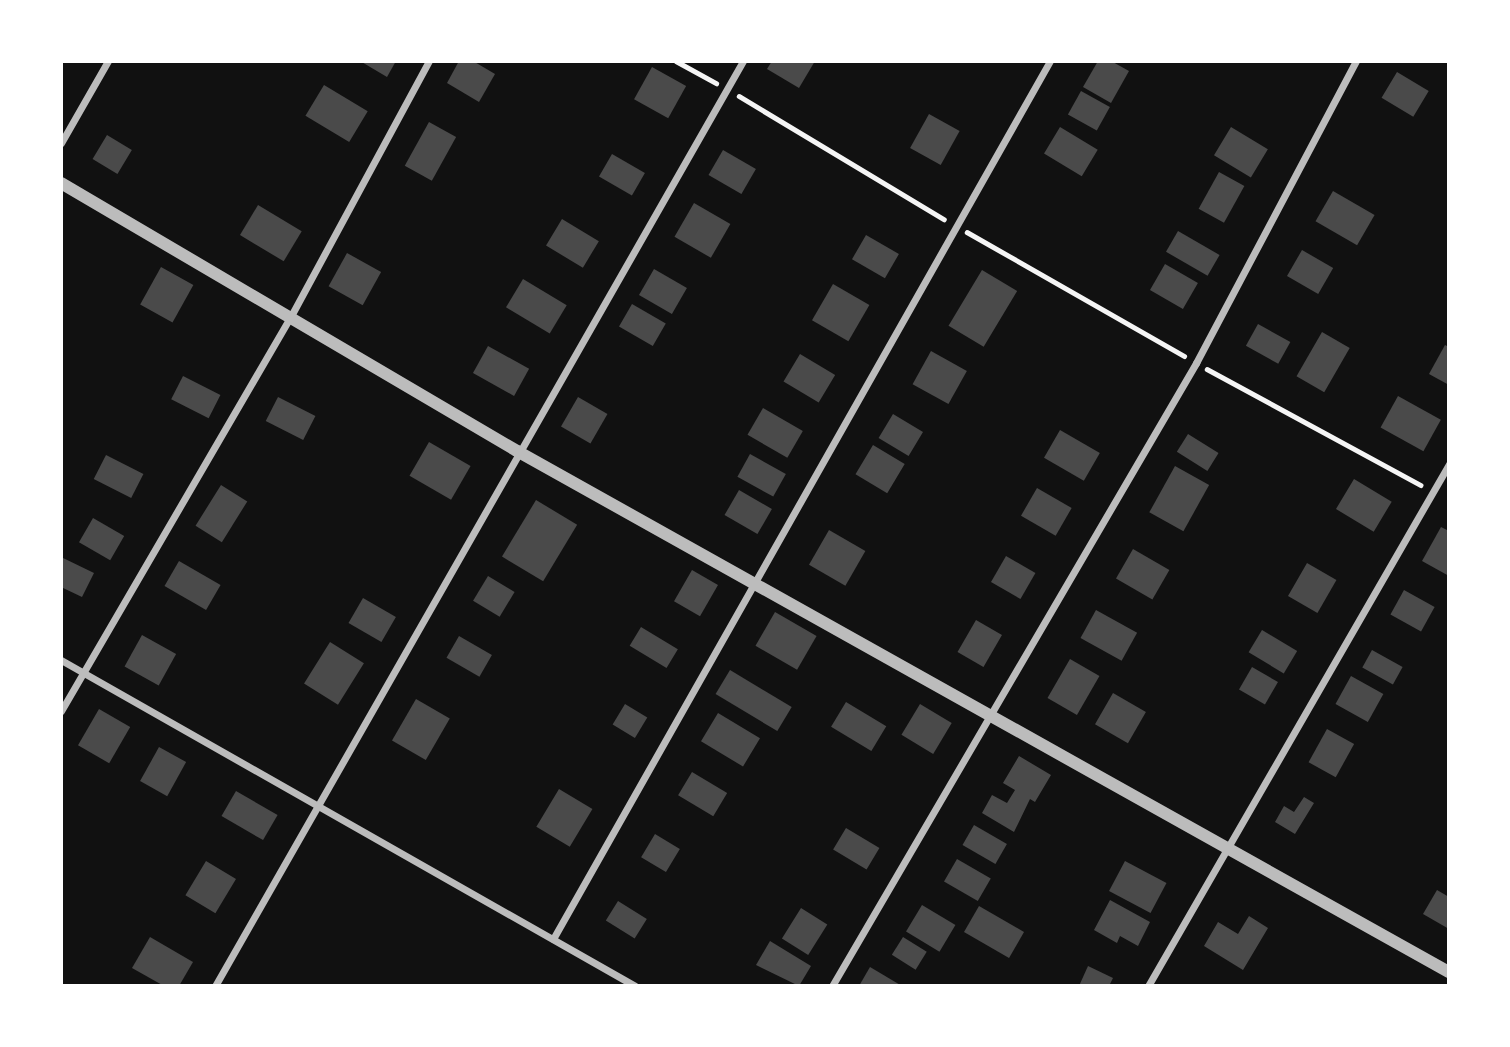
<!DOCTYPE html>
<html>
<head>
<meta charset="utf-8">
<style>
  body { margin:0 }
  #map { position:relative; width:1510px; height:1047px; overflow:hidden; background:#111; font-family:Helvetica,sans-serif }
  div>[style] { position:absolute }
  .building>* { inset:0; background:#4a4a4a; transform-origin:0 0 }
  .path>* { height:4.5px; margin:-2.25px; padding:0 2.25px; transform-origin:2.25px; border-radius:2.25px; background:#f5f5f5 }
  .minor>* { height:7px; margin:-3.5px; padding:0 3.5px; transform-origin:3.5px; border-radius:3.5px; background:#bcbcbc }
  .tertiary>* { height:12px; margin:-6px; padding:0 6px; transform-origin:6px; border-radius:6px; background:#bcbcbc }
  span { translate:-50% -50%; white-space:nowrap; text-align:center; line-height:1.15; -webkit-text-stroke:7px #fff; paint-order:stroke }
  .frame { position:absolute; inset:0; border:63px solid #fff; pointer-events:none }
</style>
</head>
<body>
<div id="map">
  <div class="building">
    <div style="clip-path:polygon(360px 61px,396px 61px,387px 77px)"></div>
    <div style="clip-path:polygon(459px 61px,473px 61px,495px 74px,479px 102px,447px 83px)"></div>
    <div style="clip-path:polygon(772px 61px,815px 61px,799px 88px,767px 69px)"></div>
    <div style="clip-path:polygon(1098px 61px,1111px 61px,1129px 71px,1111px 103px,1083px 87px)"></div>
    <div style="left:652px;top:67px;width:39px;height:37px;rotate:29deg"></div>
    <div style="left:1397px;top:72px;width:37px;height:30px;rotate:31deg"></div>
    <div style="left:324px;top:85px;width:51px;height:36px;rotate:31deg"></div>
    <div style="left:1081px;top:91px;width:33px;height:27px;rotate:29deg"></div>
    <div style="left:929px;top:114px;width:35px;height:39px;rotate:29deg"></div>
    <div style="left:429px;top:122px;width:31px;height:50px;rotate:29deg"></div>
    <div style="left:1060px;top:127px;width:44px;height:31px;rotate:31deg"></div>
    <div style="left:1231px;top:127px;width:43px;height:33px;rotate:31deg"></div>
    <div style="left:107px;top:135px;width:29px;height:28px;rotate:31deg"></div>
    <div style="left:723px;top:150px;width:38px;height:29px;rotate:30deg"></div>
    <div style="left:612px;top:154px;width:38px;height:26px;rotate:30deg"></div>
    <div style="left:1219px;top:172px;width:29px;height:42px;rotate:29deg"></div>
    <div style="left:1333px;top:191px;width:48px;height:35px;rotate:30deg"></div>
    <div style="left:694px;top:203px;width:42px;height:39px;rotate:30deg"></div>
    <div style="left:258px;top:205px;width:51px;height:35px;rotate:31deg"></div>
    <div style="left:562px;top:219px;width:43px;height:31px;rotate:31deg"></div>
    <div style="left:1178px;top:231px;width:48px;height:24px;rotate:30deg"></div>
    <div style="left:866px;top:235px;width:38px;height:28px;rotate:30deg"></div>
    <div style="left:1302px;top:250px;width:36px;height:30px;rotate:30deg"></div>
    <div style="left:347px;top:253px;width:39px;height:38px;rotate:29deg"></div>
    <div style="left:1165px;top:264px;width:38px;height:30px;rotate:30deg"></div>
    <div style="left:161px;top:267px;width:37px;height:43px;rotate:29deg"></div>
    <div style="left:654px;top:269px;width:38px;height:30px;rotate:30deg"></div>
    <div style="left:982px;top:270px;width:41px;height:65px;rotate:31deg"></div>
    <div style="left:523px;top:279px;width:51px;height:33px;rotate:31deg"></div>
    <div style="left:833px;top:284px;width:42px;height:42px;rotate:30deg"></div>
    <div style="left:632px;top:304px;width:39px;height:26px;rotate:30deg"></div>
    <div style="left:1258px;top:324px;width:37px;height:25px;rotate:29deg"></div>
    <div style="left:1322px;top:332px;width:32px;height:51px;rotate:30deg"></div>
    <div style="clip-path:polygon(1445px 345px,1449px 347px,1449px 385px,1429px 374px)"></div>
    <div style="left:488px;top:346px;width:47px;height:31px;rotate:29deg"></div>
    <div style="left:931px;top:351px;width:41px;height:38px;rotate:29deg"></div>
    <div style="left:800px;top:354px;width:41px;height:32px;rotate:31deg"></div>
    <div style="left:183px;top:376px;width:42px;height:26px;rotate:27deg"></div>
    <div style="left:1398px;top:396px;width:49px;height:36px;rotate:29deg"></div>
    <div style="left:278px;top:397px;width:42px;height:27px;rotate:27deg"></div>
    <div style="left:578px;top:397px;width:34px;height:34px;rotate:30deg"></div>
    <div style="left:763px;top:408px;width:46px;height:31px;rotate:30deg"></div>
    <div style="left:893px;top:414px;width:35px;height:28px;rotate:31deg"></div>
    <div style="left:1060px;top:430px;width:46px;height:32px;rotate:30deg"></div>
    <div style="left:1188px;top:434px;width:36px;height:21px;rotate:32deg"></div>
    <div style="left:429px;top:442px;width:48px;height:39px;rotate:30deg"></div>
    <div style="left:873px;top:445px;width:37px;height:34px;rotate:31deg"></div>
    <div style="left:750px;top:454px;width:41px;height:26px;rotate:29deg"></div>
    <div style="left:106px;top:455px;width:42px;height:27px;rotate:27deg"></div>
    <div style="left:1175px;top:466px;width:39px;height:53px;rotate:29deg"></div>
    <div style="left:1354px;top:479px;width:44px;height:35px;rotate:31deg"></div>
    <div style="left:221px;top:485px;width:31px;height:48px;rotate:32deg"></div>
    <div style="left:1037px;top:488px;width:40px;height:32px;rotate:30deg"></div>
    <div style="left:739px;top:490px;width:38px;height:29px;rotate:30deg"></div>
    <div style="left:536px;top:500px;width:48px;height:66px;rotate:31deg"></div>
    <div style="left:93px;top:518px;width:36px;height:28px;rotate:30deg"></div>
    <div style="clip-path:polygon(1441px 527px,1449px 531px,1449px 576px,1422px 561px)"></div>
    <div style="left:829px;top:530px;width:42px;height:40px;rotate:30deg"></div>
    <div style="left:1133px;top:549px;width:42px;height:34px;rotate:30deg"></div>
    <div style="left:1006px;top:556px;width:34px;height:30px;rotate:30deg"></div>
    <div style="clip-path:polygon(61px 557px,94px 573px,82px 597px,61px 587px)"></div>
    <div style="left:179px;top:561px;width:48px;height:29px;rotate:30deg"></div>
    <div style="left:1307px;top:563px;width:34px;height:38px;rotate:30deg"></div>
    <div style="left:692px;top:570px;width:30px;height:36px;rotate:30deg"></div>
    <div style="left:488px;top:576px;width:31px;height:29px;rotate:31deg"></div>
    <div style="left:1404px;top:590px;width:35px;height:28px;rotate:29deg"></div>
    <div style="left:363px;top:598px;width:38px;height:29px;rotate:30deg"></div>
    <div style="left:1096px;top:610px;width:47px;height:32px;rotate:29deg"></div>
    <div style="left:775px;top:612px;width:48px;height:39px;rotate:30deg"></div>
    <div style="left:976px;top:620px;width:30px;height:37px;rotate:30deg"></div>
    <div style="left:641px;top:627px;width:43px;height:22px;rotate:31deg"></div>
    <div style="left:1262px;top:630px;width:41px;height:26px;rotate:31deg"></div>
    <div style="left:142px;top:635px;width:39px;height:36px;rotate:29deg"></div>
    <div style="left:459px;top:636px;width:38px;height:25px;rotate:30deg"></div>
    <div style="left:330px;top:642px;width:40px;height:49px;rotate:32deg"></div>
    <div style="left:1372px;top:650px;width:35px;height:20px;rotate:29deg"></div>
    <div style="left:1070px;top:659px;width:34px;height:45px;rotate:30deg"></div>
    <div style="left:1252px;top:667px;width:30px;height:26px;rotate:30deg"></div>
    <div style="left:730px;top:670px;width:72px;height:28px;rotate:31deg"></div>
    <div style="left:1351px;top:676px;width:37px;height:32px;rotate:29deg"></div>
    <div style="left:1113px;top:693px;width:38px;height:36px;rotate:30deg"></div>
    <div style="left:416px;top:699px;width:39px;height:48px;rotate:30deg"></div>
    <div style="left:846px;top:702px;width:47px;height:29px;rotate:31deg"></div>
    <div style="left:625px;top:704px;width:26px;height:24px;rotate:31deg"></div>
    <div style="left:920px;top:704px;width:37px;height:36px;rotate:31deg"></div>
    <div style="left:99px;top:709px;width:36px;height:42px;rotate:30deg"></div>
    <div style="left:718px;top:713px;width:49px;height:33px;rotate:31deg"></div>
    <div style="left:1327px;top:729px;width:31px;height:38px;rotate:29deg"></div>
    <div style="left:159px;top:747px;width:31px;height:39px;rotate:29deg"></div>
    <div style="clip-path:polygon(1019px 756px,1051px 775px,1035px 802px,1030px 799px,1014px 832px,982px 813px,992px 795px,1007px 803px,1015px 790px,1003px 783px)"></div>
    <div style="left:692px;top:772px;width:41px;height:27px;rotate:31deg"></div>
    <div style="left:559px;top:789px;width:39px;height:44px;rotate:31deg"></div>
    <div style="left:236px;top:791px;width:48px;height:29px;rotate:30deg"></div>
    <div style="clip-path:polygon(1304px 797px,1314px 803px,1295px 834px,1275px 822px,1284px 806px,1294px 812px)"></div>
    <div style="left:974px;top:825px;width:38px;height:23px;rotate:30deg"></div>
    <div style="left:846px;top:828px;width:39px;height:25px;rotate:31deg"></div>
    <div style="left:655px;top:834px;width:29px;height:27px;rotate:31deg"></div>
    <div style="left:957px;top:859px;width:39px;height:26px;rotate:30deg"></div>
    <div style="left:206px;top:861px;width:35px;height:40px;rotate:31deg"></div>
    <div style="left:1125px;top:861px;width:47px;height:34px;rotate:28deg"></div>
    <div style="clip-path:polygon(1437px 890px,1449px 897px,1449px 929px,1423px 914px)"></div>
    <div style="clip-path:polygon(1110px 900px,1150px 922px,1138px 946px,1120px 936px,1117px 943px,1094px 930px)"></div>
    <div style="left:618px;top:901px;width:34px;height:23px;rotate:32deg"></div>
    <div style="left:922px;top:905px;width:39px;height:31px;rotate:31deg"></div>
    <div style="left:979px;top:906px;width:52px;height:30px;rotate:30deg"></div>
    <div style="left:801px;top:908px;width:31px;height:36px;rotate:32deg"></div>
    <div style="clip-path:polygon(1249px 916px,1268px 928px,1243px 970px,1204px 946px,1218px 922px,1238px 934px)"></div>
    <div style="clip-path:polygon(150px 937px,193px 962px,179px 986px,164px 986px,132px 968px)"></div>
    <div style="left:903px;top:937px;width:28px;height:21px;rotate:32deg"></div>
    <div style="clip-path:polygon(770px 941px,811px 966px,799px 986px,756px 965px)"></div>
    <div style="clip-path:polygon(1088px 966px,1113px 978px,1109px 986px,1079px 986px)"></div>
    <div style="clip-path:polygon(870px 967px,902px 986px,859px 986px)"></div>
  </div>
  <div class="path">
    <div style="left:676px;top:61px;width:46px;rotate:28.8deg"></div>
    <div style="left:739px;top:96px;width:239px;rotate:31deg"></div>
    <div style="left:967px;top:232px;width:250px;rotate:29.7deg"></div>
    <div style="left:1207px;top:369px;width:243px;rotate:28.5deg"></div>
  </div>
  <div class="minor">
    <div style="left:61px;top:143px;width:95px;rotate:-60.2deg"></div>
    <div style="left:61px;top:660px;width:660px;rotate:29.59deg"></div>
    <div style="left:61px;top:711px;width:457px;rotate:-59.8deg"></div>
    <div style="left:291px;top:316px;width:290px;rotate:-61.6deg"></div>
    <div style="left:553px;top:939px;width:1009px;rotate:-60.49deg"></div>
    <div style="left:215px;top:986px;width:1065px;rotate:-60.28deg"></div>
    <div style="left:832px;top:986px;width:722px;rotate:-59.7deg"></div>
    <div style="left:1196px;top:363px;width:342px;rotate:-62.1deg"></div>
    <div style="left:1148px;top:986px;width:603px;rotate:-60.03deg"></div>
  </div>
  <div class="tertiary">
    <div style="left:61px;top:183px;width:529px;rotate:30.44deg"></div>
    <div style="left:517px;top:451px;width:1068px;rotate:29.21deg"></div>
  </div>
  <div class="frame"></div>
</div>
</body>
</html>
